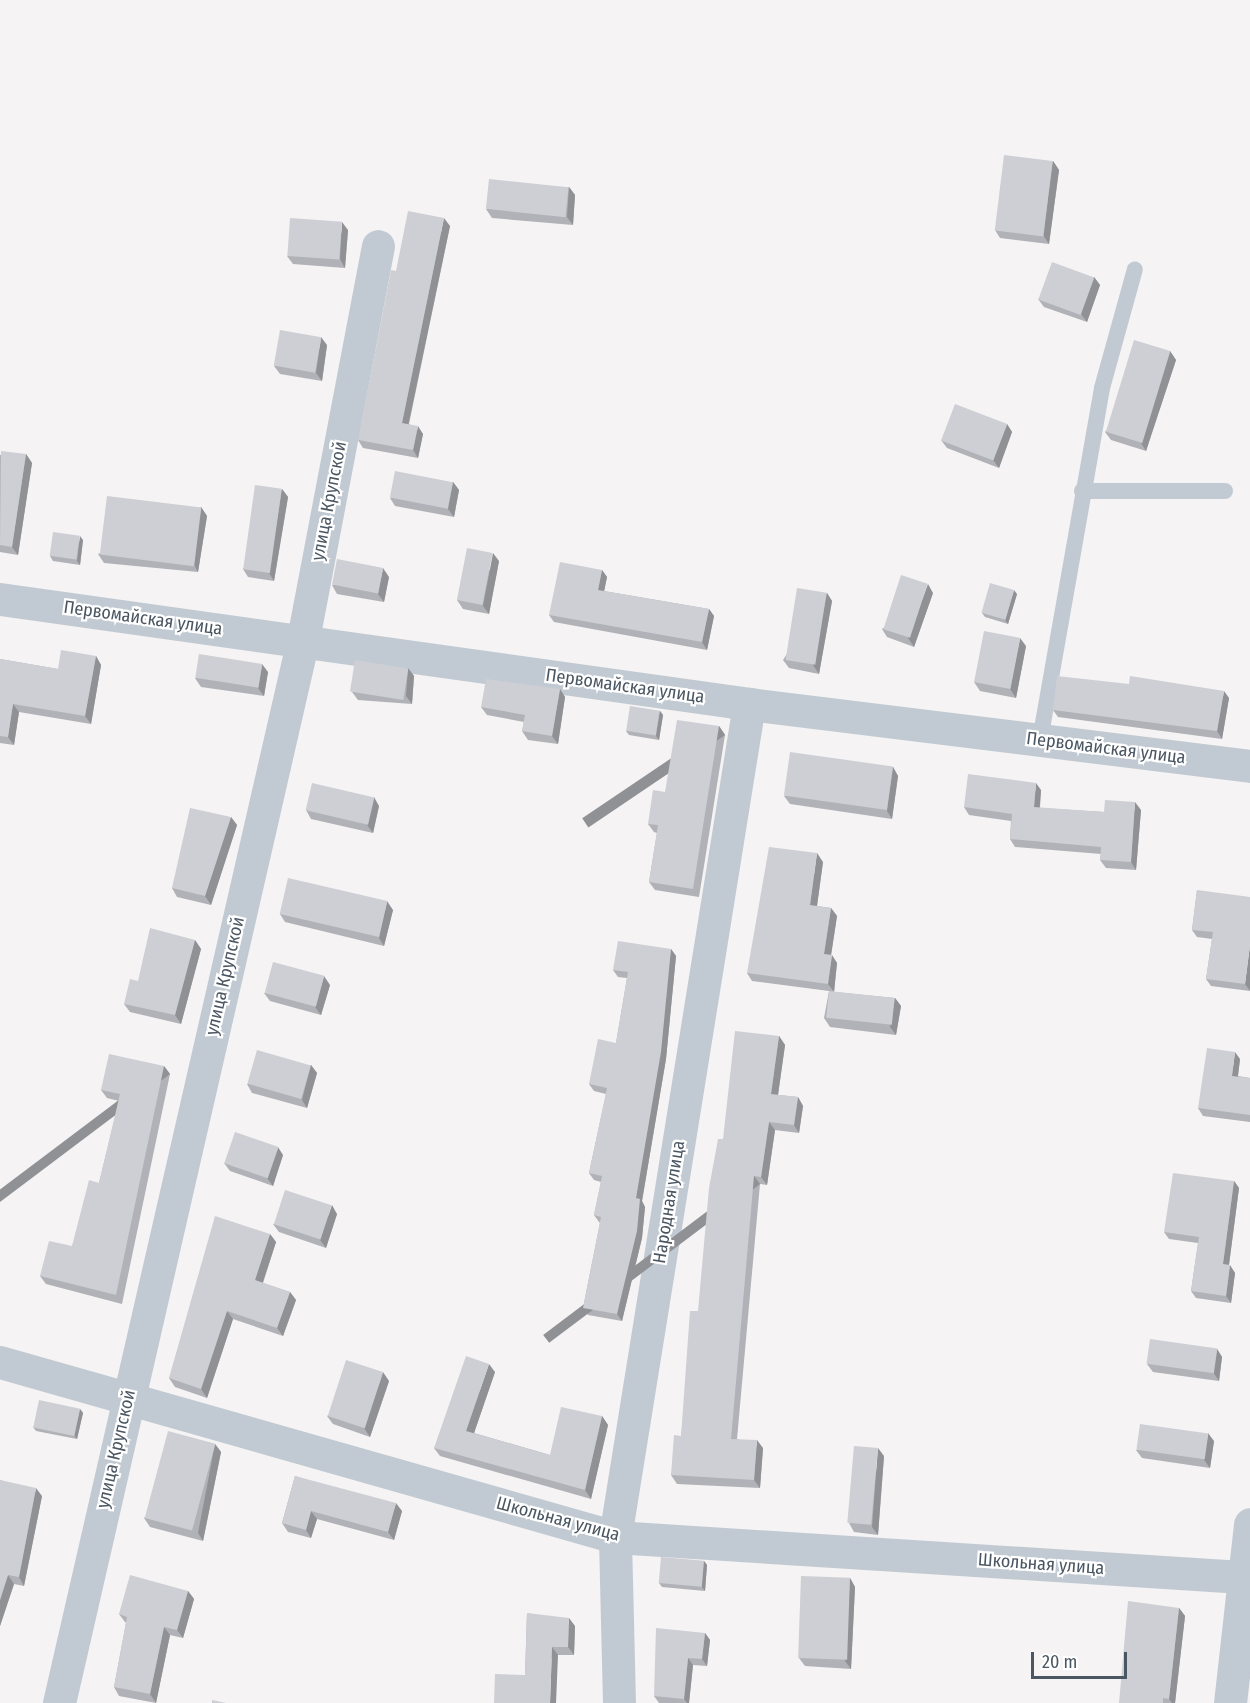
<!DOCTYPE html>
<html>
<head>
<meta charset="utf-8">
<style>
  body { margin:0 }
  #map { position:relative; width:1250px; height:1703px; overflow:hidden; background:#f5f3f3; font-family:"Fira Sans Condensed",sans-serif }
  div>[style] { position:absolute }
  .service>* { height:16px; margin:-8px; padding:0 8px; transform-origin:8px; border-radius:8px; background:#c1cad2 }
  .minor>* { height:33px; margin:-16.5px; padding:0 16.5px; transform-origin:16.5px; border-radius:16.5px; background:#c1cad2 }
  .wall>* { inset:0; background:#b0b2b7 }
  .shaded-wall>* { inset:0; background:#909195; transform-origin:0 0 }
  .building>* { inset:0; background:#cdcfd5; transform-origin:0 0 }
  span { translate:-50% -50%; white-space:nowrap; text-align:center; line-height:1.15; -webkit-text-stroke:4.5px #fff; paint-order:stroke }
  .street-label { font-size:18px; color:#4a5661 }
  .scale { position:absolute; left:1031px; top:1652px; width:96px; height:27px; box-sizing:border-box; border:3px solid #4a5661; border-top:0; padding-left:8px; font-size:18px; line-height:21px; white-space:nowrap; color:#4a5661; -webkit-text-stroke:4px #fff; paint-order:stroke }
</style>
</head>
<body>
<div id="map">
  <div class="service">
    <div style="left:1082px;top:491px;width:143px"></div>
    <div style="left:1040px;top:740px;width:357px;rotate:-80deg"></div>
    <div style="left:1102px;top:388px;width:123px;rotate:-74.5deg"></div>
  </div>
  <div class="minor">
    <div style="left:0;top:599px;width:756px;rotate:7.98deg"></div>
    <div style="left:749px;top:704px;width:505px;rotate:7.05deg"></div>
    <div style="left:0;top:1362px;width:639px;rotate:15.88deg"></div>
    <div style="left:615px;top:1537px;width:628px;rotate:3.65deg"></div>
    <div style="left:59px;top:1703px;width:1092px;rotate:-77.08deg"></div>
    <div style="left:303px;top:639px;width:400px;rotate:-79.2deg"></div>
    <div style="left:619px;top:1703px;width:166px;rotate:-91.4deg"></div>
    <div style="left:615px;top:1537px;width:844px;rotate:-80.86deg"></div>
    <div style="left:1230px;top:1703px;width:180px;rotate:-83.6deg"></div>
  </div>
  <div class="wall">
    <div style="clip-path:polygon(1053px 161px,1059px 170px,1049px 244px,1000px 238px,995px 230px)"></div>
    <div style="clip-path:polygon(569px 187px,575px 195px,573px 225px,492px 218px,486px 209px)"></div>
    <div style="clip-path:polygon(450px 226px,409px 424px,423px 434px,418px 458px,363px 448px,358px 440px,396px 271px)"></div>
    <div style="clip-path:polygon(348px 230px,345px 268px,293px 264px,287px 256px)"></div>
    <div style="clip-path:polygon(1094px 277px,1100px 285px,1087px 322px,1044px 307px,1038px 299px)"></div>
    <div style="clip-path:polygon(327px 345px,322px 381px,280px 374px,274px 366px)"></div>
    <div style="clip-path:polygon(1170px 351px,1176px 360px,1146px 451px,1111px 440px,1105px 432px)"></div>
    <div style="clip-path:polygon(1007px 424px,1012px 432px,999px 468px,947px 448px,941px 440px)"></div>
    <div style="clip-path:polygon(26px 454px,32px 463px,18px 555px,0 552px,0 455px)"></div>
    <div style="clip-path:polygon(453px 482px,459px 490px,454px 517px,395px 506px,390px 498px)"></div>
    <div style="clip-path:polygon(282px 489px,288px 497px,274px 581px,248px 577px,243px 569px)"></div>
    <div style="clip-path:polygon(201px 507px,207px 516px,198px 572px,104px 563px,98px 554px)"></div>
    <div style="clip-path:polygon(83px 540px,80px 565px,53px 561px,50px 556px)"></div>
    <div style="clip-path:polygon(499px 561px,489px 614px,463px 609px,457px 600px)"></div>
    <div style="clip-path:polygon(602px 570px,607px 577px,604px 591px,709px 609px,714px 616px,707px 650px,554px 622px,549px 615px)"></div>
    <div style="clip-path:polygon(389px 577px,384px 602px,337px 594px,332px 585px)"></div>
    <div style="clip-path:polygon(827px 593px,832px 601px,819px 674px,789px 668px,783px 660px)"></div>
    <div style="clip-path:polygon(933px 593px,914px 647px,887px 637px,882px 629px)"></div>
    <div style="clip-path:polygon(1017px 594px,1008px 624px,985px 617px,982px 613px)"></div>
    <div style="clip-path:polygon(1026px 646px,1016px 698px,980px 691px,974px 682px)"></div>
    <div style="clip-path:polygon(96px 656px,101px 665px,91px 724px,19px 712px,14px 745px,0 743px,0 659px,58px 669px)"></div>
    <div style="clip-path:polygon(408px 668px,414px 676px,412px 704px,358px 700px,352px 692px)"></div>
    <div style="clip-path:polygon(268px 672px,264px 696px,201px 687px,195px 678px)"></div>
    <div style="clip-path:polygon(1129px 684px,1229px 698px,1222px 739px,1058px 717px,1053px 710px)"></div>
    <div style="clip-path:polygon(560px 689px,565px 697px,558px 744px,528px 740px,522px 731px,524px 722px,487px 715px,481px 707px)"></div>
    <div style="clip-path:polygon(660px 711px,663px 715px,659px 740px,629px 735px,626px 731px)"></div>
    <div style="clip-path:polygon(719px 726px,725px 735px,699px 897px,655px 890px,649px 882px,657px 833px,654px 832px,648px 824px,665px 792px)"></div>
    <div style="clip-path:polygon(893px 767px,898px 776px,892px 819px,790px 804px,784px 796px)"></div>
    <div style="clip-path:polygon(1041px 790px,1040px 808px,1104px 812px,1141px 810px,1136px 870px,1106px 868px,1100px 860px,1101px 854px,1015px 847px,1010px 839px,1011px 821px,969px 815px,964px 807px)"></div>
    <div style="clip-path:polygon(379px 806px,373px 833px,311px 819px,306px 810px)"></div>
    <div style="clip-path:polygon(231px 817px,237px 825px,211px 905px,177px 897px,172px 888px)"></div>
    <div style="clip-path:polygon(823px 862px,817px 906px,831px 908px,837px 916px,831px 955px,837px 963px,834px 992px,895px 998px,901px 1006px,896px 1035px,830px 1027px,824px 1018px,829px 991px,752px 981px,747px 973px)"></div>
    <div style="clip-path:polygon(1197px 890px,1250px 991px,1211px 986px,1206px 979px,1212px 939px,1197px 937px,1192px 930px)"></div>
    <div style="clip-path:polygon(393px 910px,384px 946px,285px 922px,280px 914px)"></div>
    <div style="clip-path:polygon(195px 940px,201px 949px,181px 1024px,130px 1012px,124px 1004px,138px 981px)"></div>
    <div style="clip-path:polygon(671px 949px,676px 956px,666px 1059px,642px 1201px,645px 1207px,642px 1238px,622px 1321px,588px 1315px,583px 1308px,600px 1223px,599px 1222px,594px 1215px,601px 1182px,594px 1180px,589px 1173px,606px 1094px,594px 1091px,589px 1084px,616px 1043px,627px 978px,618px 977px,613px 970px)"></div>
    <div style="clip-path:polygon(330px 985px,321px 1015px,270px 1001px,264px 993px)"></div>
    <div style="clip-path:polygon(779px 1036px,785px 1045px,778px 1095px,798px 1097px,803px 1106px,799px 1133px,775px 1130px,767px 1185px,760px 1184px,737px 1439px,763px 1448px,760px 1488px,677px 1484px,671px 1475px,681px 1436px,723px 1139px)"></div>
    <div style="clip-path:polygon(1240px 1059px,1238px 1076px,1250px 1078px,1250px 1122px,1203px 1116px,1198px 1108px)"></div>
    <div style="clip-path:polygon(311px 1065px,317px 1073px,307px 1108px,252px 1093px,247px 1084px)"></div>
    <div style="clip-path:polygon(164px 1066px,170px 1074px,122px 1304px,46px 1284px,40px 1276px,72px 1246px,99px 1183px,119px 1101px,107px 1098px,101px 1090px)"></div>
    <div style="clip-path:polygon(283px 1155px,273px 1186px,230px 1171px,224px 1163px)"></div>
    <div style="clip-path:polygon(1234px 1181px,1239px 1188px,1229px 1265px,1235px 1273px,1231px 1303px,1196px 1298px,1191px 1291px,1198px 1243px,1169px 1239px,1164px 1232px)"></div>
    <div style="clip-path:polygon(337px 1214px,326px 1248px,279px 1232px,273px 1224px)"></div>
    <div style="clip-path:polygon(270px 1234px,276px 1242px,263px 1283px,290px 1292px,296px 1300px,283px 1336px,233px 1319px,207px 1398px,175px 1387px,169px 1378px)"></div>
    <div style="clip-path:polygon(1217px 1349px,1222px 1357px,1219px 1381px,1153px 1372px,1147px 1364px)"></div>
    <div style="clip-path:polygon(495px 1372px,474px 1433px,550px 1455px,602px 1416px,608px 1425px,591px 1499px,440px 1456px,434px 1448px)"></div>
    <div style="clip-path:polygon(389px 1381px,370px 1437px,333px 1424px,327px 1416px)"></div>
    <div style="clip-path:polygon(80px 1409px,83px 1413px,77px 1439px,36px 1431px,33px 1427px)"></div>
    <div style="clip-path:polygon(1214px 1441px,1210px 1468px,1142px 1458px,1136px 1450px)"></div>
    <div style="clip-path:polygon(215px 1444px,221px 1452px,203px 1541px,150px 1527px,144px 1518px)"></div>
    <div style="clip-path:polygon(884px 1456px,878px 1535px,854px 1532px,849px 1523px)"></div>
    <div style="clip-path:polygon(295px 1476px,402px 1511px,394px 1540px,317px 1519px,311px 1538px,288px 1532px,282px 1523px)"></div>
    <div style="clip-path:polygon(0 1480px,42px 1496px,24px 1586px,14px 1584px,0 1626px)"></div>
    <div style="clip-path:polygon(704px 1561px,707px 1565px,705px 1591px,662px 1587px,659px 1583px)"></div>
    <div style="clip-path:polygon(850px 1578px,855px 1587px,851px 1669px,805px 1666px,799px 1658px)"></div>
    <div style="clip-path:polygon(188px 1591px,194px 1599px,183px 1638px,170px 1635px,156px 1703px,119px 1696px,114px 1687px,126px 1623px,125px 1622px,119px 1614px)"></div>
    <div style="clip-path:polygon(1179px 1608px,1185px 1616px,1175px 1703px,1119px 1703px)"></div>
    <div style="clip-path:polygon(527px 1613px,575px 1626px,574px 1655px,558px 1655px,525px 1675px)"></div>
    <div style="clip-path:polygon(705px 1633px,710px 1640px,707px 1666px,693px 1665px,689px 1703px,659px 1703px,654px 1696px)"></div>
  </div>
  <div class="shaded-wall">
    <div style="clip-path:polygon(1053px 161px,1059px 170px,1049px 244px,1043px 235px)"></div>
    <div style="clip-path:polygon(569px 187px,575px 195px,573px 225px,567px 217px)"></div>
    <div style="clip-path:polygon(444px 218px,450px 226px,407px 431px,402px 423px)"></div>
    <div style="clip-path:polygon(342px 222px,348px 230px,345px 268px,340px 259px)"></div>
    <div style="clip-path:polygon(1094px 277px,1100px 285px,1087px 322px,1081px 314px)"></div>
    <div style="clip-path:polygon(321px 337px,327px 345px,322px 381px,316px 373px)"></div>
    <div style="clip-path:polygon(1170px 351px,1176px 360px,1146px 451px,1141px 443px)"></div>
    <div style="clip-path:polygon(1007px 424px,1012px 432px,999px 468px,993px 460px)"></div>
    <div style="clip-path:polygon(418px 426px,423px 434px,418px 458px,413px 450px)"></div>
    <div style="clip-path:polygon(26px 454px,32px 463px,18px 555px,12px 547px)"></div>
    <div style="clip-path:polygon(453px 482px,459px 490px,454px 517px,448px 509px)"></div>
    <div style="clip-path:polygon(282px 489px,288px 497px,274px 581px,269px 573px)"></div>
    <div style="clip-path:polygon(201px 507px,207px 516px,198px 572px,193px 563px)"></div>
    <div style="clip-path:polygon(80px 536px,83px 540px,80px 565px,77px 561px)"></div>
    <div style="clip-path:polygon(493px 553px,499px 561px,489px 614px,483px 606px)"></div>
    <div style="clip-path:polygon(383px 568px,389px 577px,384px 602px,378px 594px)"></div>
    <div style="clip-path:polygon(602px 570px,607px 577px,603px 597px,598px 590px)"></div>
    <div style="clip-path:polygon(928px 584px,933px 593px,914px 647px,908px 638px)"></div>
    <div style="clip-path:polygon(1014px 590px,1017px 594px,1008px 624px,1005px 620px)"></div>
    <div style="clip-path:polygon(827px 593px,832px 601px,819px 674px,813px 665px)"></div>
    <div style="clip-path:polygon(709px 609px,714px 616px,707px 650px,702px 642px)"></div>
    <div style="clip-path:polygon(1020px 638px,1026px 646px,1016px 698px,1010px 689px)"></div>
    <div style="clip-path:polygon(96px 656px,101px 665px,91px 724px,85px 716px)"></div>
    <div style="clip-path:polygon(262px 664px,268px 672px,264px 696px,258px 688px)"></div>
    <div style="clip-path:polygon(408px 668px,414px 676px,412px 704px,406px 696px)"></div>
    <div style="clip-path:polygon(560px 689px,565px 697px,558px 744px,552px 736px)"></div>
    <div style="clip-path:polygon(1224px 691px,1229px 698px,1222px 739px,1217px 731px)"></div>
    <div style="clip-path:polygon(13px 704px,19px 712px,14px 745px,8px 737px)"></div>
    <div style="clip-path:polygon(660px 711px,663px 715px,659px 740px,656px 736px)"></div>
    <div style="left:719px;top:726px;width:11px;height:165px;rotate:56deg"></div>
    <div style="clip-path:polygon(893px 767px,898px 776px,892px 819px,887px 811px)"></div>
    <div style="clip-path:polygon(1036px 783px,1041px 790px,1039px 815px,1034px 807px)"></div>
    <div style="clip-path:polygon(374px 797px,379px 806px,373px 833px,367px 825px)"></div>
    <div style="clip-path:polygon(1135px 802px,1141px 810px,1136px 870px,1131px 862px)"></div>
    <div style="clip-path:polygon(231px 817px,237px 825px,211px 905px,205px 896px)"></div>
    <div style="clip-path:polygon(817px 853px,823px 862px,816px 913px,810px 905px)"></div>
    <div style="clip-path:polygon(387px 901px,393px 910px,384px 946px,379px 938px)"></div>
    <div style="clip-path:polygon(831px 908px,837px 916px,830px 962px,824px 954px)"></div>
    <div style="clip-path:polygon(195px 940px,201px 949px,181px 1024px,175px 1015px)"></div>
    <div style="clip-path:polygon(1250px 945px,1250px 991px,1245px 984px)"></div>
    <div style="clip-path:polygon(671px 949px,676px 956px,666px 1059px,642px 1201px,645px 1207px,642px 1238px,622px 1321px,617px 1314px,636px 1198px)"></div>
    <div style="clip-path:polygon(832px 955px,837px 963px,834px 992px,828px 984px)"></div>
    <div style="clip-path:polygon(324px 976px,330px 985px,321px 1015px,315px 1007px)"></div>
    <div style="clip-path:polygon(895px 998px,901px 1006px,896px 1035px,890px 1027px)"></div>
    <div style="clip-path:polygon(779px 1036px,785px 1045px,777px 1102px,771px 1094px)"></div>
    <div style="clip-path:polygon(1235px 1052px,1240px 1059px,1237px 1083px,1232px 1076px)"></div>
    <div style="clip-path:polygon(311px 1065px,317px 1073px,307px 1108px,302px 1100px)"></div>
    <div style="left:164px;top:1066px;width:10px;height:234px;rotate:53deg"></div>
    <div style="clip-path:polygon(798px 1097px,803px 1106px,799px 1133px,794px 1125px)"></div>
    <div style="clip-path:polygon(769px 1122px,775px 1130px,767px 1185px,761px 1177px)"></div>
    <div style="clip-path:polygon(278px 1147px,283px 1155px,273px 1186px,267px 1178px)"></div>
    <div style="left:754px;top:1176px;width:10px;height:264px;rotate:53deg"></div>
    <div style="clip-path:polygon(1234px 1181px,1239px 1188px,1228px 1272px,1223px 1264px)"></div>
    <div style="clip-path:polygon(332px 1205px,337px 1214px,326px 1248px,320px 1240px)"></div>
    <div style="clip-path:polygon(270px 1234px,276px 1242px,261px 1288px,255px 1280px)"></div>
    <div style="clip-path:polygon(1230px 1265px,1235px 1273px,1231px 1303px,1226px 1296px)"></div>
    <div style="clip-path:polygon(290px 1292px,296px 1300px,283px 1336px,277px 1328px)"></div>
    <div style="clip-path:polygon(227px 1311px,233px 1319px,207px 1398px,201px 1389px)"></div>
    <div style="clip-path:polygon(1217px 1349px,1222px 1357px,1219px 1381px,1213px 1372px)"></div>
    <div style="clip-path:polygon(489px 1364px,495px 1372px,472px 1439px,466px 1431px)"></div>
    <div style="clip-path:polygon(383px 1372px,389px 1381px,370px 1437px,364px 1428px)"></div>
    <div style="clip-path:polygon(80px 1409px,83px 1413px,77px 1439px,74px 1435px)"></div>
    <div style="clip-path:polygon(602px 1416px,608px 1425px,591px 1499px,585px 1490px)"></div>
    <div style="clip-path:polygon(1208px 1433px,1214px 1441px,1210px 1468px,1204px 1460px)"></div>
    <div style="clip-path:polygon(757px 1440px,763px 1448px,760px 1488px,754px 1480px)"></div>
    <div style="clip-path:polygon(215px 1444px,221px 1452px,203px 1541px,198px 1533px)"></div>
    <div style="clip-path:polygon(878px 1448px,884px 1456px,878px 1535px,872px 1527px)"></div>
    <div style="clip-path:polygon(36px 1488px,42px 1496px,24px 1586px,19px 1577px)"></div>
    <div style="clip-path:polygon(396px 1503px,402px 1511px,394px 1540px,388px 1532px)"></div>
    <div style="clip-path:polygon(311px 1511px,317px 1519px,311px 1538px,306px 1530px)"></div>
    <div style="clip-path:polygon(704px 1561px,707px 1565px,705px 1591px,702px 1587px)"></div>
    <div style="clip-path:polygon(8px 1575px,14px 1584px,0 1626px,0 1600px)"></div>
    <div style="clip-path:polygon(850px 1578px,855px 1587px,851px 1669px,845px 1661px)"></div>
    <div style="clip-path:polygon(188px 1591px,194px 1599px,183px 1638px,177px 1630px)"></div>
    <div style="clip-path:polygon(1179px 1608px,1185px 1616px,1175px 1703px,1172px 1703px,1169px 1699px)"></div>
    <div style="clip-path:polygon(569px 1618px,575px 1626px,574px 1655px,568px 1647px)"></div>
    <div style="clip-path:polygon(164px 1627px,170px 1635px,156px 1703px,150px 1694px)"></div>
    <div style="clip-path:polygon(705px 1633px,710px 1640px,707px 1666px,702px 1659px)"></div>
    <div style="clip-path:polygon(552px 1647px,558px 1655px,556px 1703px,550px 1703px)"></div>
    <div style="clip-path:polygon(688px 1658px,693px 1665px,689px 1703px,687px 1703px,684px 1699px)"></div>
  </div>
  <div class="building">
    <div style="left:1004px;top:155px;width:49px;height:76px;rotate:7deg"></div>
    <div style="left:489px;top:179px;width:80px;height:30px;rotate:6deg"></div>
    <div style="clip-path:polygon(408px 211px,444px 218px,402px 423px,418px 426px,413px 450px,358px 440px,391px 270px,396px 271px)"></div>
    <div style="left:290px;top:218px;width:52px;height:38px;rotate:4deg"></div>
    <div style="left:1052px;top:262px;width:45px;height:40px;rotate:20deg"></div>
    <div style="left:280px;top:330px;width:42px;height:36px;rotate:10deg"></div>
    <div style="left:1134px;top:340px;width:38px;height:96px;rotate:17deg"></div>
    <div style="left:955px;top:404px;width:56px;height:39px;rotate:21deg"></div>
    <div style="clip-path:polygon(1px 451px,26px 454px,12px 547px,0 545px)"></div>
    <div style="left:395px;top:471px;width:59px;height:27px;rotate:11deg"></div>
    <div style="left:255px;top:485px;width:27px;height:85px;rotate:8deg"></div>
    <div style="left:107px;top:496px;width:95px;height:59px;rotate:7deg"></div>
    <div style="left:53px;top:532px;width:27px;height:24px;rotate:8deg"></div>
    <div style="left:467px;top:548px;width:26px;height:53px;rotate:11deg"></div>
    <div style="left:337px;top:559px;width:47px;height:26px;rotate:11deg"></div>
    <div style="clip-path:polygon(560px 562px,602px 570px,598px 590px,709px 609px,702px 642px,549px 615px)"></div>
    <div style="left:901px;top:575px;width:28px;height:57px;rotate:18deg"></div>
    <div style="left:990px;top:583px;width:25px;height:31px;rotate:16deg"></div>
    <div style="left:797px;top:588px;width:30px;height:73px;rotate:9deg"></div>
    <div style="left:984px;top:631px;width:37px;height:52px;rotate:11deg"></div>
    <div style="clip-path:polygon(61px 650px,96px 656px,85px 716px,13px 704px,8px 737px,0 736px,0 659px,58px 669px)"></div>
    <div style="left:199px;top:654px;width:64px;height:24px;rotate:9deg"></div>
    <div style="left:355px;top:660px;width:54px;height:32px;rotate:9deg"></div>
    <div style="clip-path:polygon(1057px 676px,1129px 684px,1130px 676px,1224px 691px,1217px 731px,1053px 710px)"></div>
    <div style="clip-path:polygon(486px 679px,560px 689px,552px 736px,522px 731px,525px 715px,481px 707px)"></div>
    <div style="left:630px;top:706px;width:30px;height:25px;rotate:9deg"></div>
    <div style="clip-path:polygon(677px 720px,719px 726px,693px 889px,649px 882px,658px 825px,648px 824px,653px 790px,665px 792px)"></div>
    <div style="left:790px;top:752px;width:104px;height:44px;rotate:8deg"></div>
    <div style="clip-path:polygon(968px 774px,1036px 783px,1034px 807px,1104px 812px,1105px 800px,1135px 802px,1131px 862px,1100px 860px,1101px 847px,1010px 839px,1012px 814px,964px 807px)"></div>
    <div style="left:312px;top:783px;width:64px;height:28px;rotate:13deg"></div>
    <div style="clip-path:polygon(190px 808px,231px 817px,205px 896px,172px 888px)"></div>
    <div style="clip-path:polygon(769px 847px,817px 853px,810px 905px,831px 908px,824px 954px,832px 955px,828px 984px,747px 973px)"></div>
    <div style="left:288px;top:878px;width:102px;height:37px;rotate:13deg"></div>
    <div style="clip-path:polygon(1197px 890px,1250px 897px,1250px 945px,1245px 984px,1206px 979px,1213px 932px,1192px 930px)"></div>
    <div style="clip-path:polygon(150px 928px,195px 940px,175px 1015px,124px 1004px,130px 979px,138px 981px)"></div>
    <div style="clip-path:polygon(618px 941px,671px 949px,661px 1052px,636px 1198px,640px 1199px,637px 1231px,617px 1314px,583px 1308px,601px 1217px,594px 1215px,602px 1176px,589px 1173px,607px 1088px,589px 1084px,598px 1039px,616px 1043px,628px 972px,613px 970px)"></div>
    <div style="left:273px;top:962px;width:53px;height:32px;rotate:15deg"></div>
    <div style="left:829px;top:991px;width:66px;height:27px;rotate:6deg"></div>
    <div style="clip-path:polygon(735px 1031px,779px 1036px,771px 1094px,798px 1097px,794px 1125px,769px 1122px,761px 1177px,754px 1176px,731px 1439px,757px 1440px,754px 1480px,671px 1475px,674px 1435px,681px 1436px,690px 1311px,698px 1311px,709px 1188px,718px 1139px,723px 1139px)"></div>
    <div style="clip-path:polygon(1207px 1048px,1235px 1052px,1232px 1076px,1250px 1078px,1250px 1115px,1198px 1108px)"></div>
    <div style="left:257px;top:1050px;width:56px;height:35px;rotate:16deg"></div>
    <div style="clip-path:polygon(109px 1054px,164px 1066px,116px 1295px,40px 1276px,49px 1241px,72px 1246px,89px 1180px,99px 1183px,120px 1094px,101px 1090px)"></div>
    <div style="left:235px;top:1132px;width:46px;height:33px;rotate:19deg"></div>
    <div style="clip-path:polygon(1173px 1173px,1234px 1181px,1223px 1264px,1230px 1265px,1226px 1296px,1191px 1291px,1199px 1237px,1164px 1232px)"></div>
    <div style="left:285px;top:1190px;width:49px;height:36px;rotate:18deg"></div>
    <div style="clip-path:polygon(215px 1216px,270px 1234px,255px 1280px,290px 1292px,277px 1328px,227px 1311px,201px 1389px,169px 1378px)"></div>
    <div style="left:1150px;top:1339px;width:68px;height:25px;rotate:8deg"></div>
    <div style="clip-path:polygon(466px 1356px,489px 1364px,466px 1431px,550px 1455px,561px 1407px,602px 1416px,585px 1490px,434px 1448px)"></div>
    <div style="left:346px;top:1360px;width:39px;height:59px;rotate:18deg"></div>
    <div style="left:39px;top:1400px;width:42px;height:28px;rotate:12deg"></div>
    <div style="left:1140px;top:1424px;width:69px;height:26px;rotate:8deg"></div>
    <div style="left:168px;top:1431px;width:49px;height:90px;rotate:15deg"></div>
    <div style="left:854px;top:1446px;width:24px;height:77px;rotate:5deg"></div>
    <div style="clip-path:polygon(295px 1476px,396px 1503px,388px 1532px,311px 1511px,306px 1530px,282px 1523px)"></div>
    <div style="clip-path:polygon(0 1480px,36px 1488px,19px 1577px,8px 1575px,0 1600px)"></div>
    <div style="left:661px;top:1557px;width:43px;height:26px;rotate:5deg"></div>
    <div style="clip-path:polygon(130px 1575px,188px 1591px,177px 1630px,164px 1627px,150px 1694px,114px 1687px,127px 1617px,119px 1614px)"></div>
    <div style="left:801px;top:1576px;width:49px;height:82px;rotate:2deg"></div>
    <div style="clip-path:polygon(1128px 1601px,1179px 1608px,1169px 1699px,1163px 1698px,1163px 1703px,1119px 1703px)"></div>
    <div style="clip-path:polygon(527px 1613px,569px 1618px,568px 1647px,552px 1647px,550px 1703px,494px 1703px,495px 1674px,525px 1675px)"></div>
    <div style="clip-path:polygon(656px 1628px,705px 1633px,702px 1659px,688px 1658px,684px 1699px,654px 1696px)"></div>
    <div style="clip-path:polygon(212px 1700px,226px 1703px,212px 1703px)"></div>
  </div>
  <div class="street-label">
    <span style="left:329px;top:501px;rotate:-79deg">улица Крупской</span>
    <span style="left:143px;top:618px;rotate:8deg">Первомайская улица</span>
    <span style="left:625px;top:686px;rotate:8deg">Первомайская улица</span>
    <span style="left:1106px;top:748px;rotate:7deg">Первомайская улица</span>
    <span style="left:225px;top:976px;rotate:-77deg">улица Крупской</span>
    <span style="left:669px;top:1202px;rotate:-81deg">Народная улица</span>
    <span style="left:116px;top:1449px;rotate:-77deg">улица Крупской</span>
    <span style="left:558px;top:1519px;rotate:15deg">Школьная улица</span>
    <span style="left:1041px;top:1564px;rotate:4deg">Школьная улица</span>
  </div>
  <div class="scale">20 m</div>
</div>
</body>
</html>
